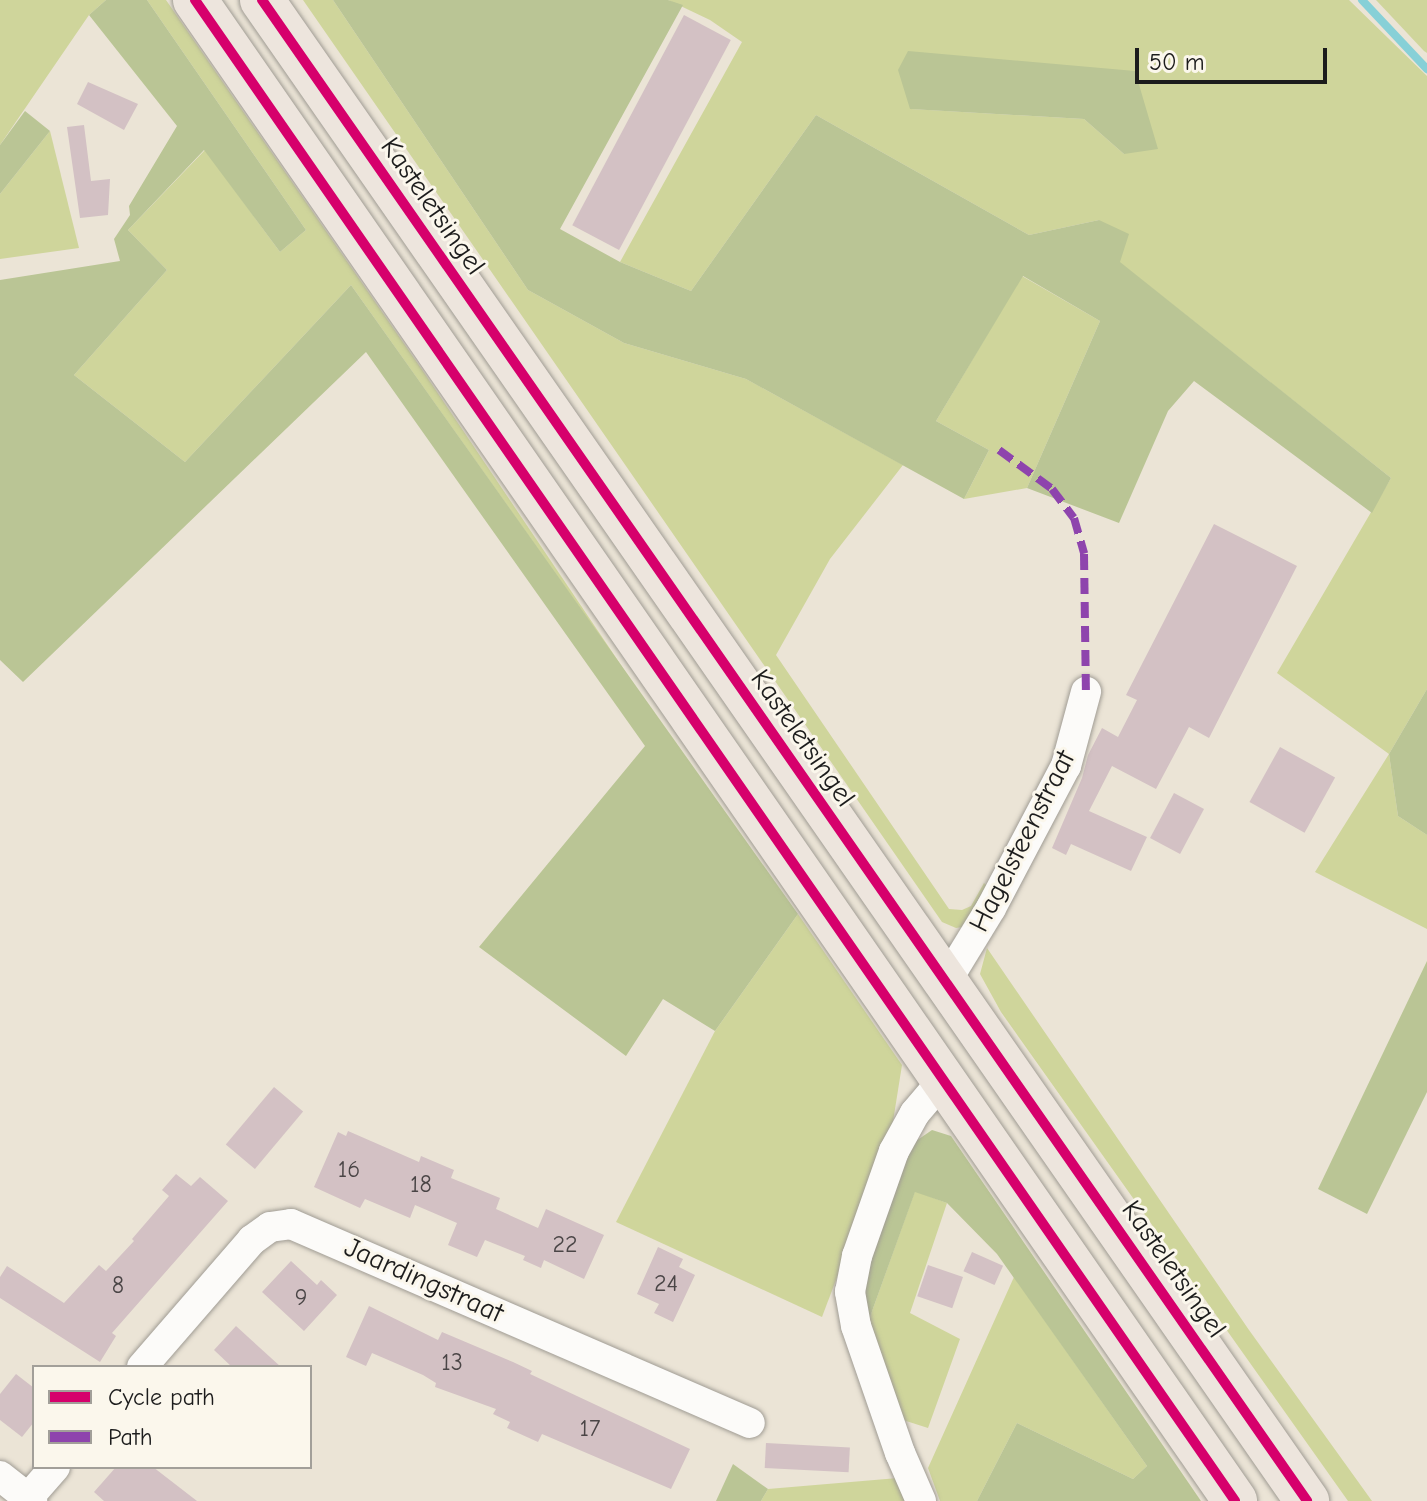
<!DOCTYPE html>
<html>
<head>
<meta charset="utf-8">
<style>
  body { margin:0 }
  #map { position:relative; width:1427px; height:1501px; overflow:hidden; background:#ebe4d6; font-family:"Comic Neue",sans-serif }
  div>[style] { position:absolute }
  .green>* { inset:0; background:#cfd59b }
  .forest>* { inset:0; background:#bac595 }
  .stream>* { height:8px; margin:-4px; padding:0 4px; transform-origin:4px; border-radius:4px; background:#87d0d7 }
  .building>* { inset:0; background:#d3c1c4; transform-origin:0 0 }
  .roads { filter:drop-shadow(0 0 2px #a09c94) drop-shadow(0 0 2px #a09c94) }
  .street>* { height:30px; margin:-15px; padding:0 15px; transform-origin:15px; border-radius:15px; background:#fcfbf9 }
  .primary>* { height:44px; margin:-22px; padding:0 22px; transform-origin:22px; border-radius:22px; background:#ede5dd }
  .quiet>* { height:8px; margin-top:-4px; transform-origin:0; background:repeating-linear-gradient(90deg,#8e44ad 0 16px,transparent 0 24px) }
  .cycleway>* { height:10px; margin:-5px; padding:0 5px; transform-origin:5px; border-radius:5px; background:#d6006c }
  span { translate:-50% -50%; white-space:nowrap; text-align:center; line-height:1.15; -webkit-text-stroke:6px #fbf7ec; paint-order:stroke }
  .number-label { font-size:24px; color:#4a4546 }
  .number-label span { -webkit-text-stroke-width:0 }
  .street-label { font-size:28px; color:#1c1c1c }
  .legend { position:absolute; left:32px; top:1365px; width:280px; height:104px; box-sizing:border-box; background:#fbf7ec; border:2px solid #a29f99; margin:0; padding:10px 14px; list-style:none; font-size:24px; color:#1c1c1c }
  .legend li { display:flex; align-items:center; gap:16px; height:40px }
  .legend b { width:40px; border:2px solid #a29f99 }
  .scale { position:absolute; left:1135px; top:48px; width:192px; height:36px; box-sizing:border-box; border:4px solid #1c1c1c; border-top:0; padding-left:10px; font-size:24px; line-height:28px; white-space:nowrap; color:#1c1c1c; -webkit-text-stroke:6px #fbf7ec; paint-order:stroke }
</style>
</head>
<body>
<div id="map">
  <div class="green">
    <div style="clip-path:polygon(0 0,106px 0,89px 15px,0 145px)"></div>
    <div style="clip-path:polygon(147px 0,166px 0,421px 368px,631px 680px,351px 285px,185px 462px,74px 375px,167px 270px,128px 230px,205px 150px,280px 252px,306px 230px)"></div>
    <div style="clip-path:polygon(303px 0,333px 0,528px 290px,624px 343px,746px 379px,903px 465px,830px 559px,776px 655px,949px 909px,962px 910px,971px 906px,984px 883px,993px 891px,969px 926px,956px 928px,942px 922px)"></div>
    <div style="clip-path:polygon(evenodd,668px 0,1349px 0,1427px 76px,1427px 689px,1389px 754px,1398px 816px,1427px 835px,1427px 929px,1315px 872px,1389px 754px,1277px 673px,1391px 478px,1119px 262px,1099px 220px,1029px 235px,816px 115px,691px 291px,620px 262px,742px 42px,710px 20px,668px 0,1134px 71px,1124px 154px,1084px 119px,911px 109px,1134px 71px)"></div>
    <div style="clip-path:polygon(1376px 0,1427px 0,1427px 53px,1424px 51px)"></div>
    <div style="clip-path:polygon(50px 131px,79px 248px,0 259px,0 194px)"></div>
    <div style="clip-path:polygon(1022px 276px,1100px 321px,1027px 488px,964px 499px,989px 450px,936px 421px)"></div>
    <div style="clip-path:polygon(798px 914px,902px 1065px,891px 1134px,822px 1317px,616px 1222px,715px 1031px)"></div>
    <div style="clip-path:polygon(987px 948px,1249px 1330px,1372px 1501px,1348px 1501px,1001px 1012px,980px 974px)"></div>
    <div style="clip-path:polygon(915px 1191px,947px 1203px,910px 1313px,960px 1339px,928px 1428px,903px 1420px,866px 1328px)"></div>
    <div style="clip-path:polygon(1014px 1277px,1147px 1466px,1133px 1479px,1017px 1423px,977px 1501px,940px 1501px,928px 1468px)"></div>
    <div style="clip-path:polygon(898px 1478px,913px 1501px,761px 1501px,768px 1489px)"></div>
  </div>
  <div class="forest">
    <div style="clip-path:polygon(106px 0,147px 0,306px 230px,280px 252px,204px 150px,128px 230px,167px 270px,74px 375px,185px 462px,351px 285px,798px 914px,715px 1031px,663px 999px,626px 1056px,479px 947px,645px 746px,366px 352px,23px 682px,0 660px,0 280px,120px 261px,114px 239px,130px 215px,129px 206px,177px 126px,89px 15px)"></div>
    <div style="clip-path:polygon(333px 0,668px 0,683px 5px,560px 229px,620px 262px,691px 291px,816px 115px,1029px 235px,1099px 220px,1129px 234px,1120px 262px,1391px 478px,1372px 513px,1194px 381px,1168px 411px,1119px 523px,1027px 488px,1100px 321px,1023px 276px,936px 421px,989px 450px,964px 499px,746px 379px,624px 343px,528px 290px)"></div>
    <div style="clip-path:polygon(908px 51px,1135px 71px,1158px 149px,1124px 154px,1084px 119px,910px 109px,898px 70px)"></div>
    <div style="clip-path:polygon(25px 111px,50px 131px,0 194px,0 145px)"></div>
    <div style="clip-path:polygon(1427px 689px,1427px 835px,1398px 816px,1389px 754px)"></div>
    <div style="clip-path:polygon(1427px 961px,1427px 1092px,1367px 1214px,1318px 1189px)"></div>
    <div style="clip-path:polygon(932px 1130px,951px 1136px,1201px 1501px,977px 1501px,1017px 1423px,1133px 1479px,1147px 1466px,997px 1254px,947px 1203px,915px 1192px,866px 1328px,845px 1332px,906px 1157px,916px 1141px)"></div>
    <div style="clip-path:polygon(733px 1464px,768px 1489px,761px 1501px,716px 1501px)"></div>
  </div>
  <div class="stream">
    <div style="left:1362px;top:0;width:95px;rotate:46.7deg"></div>
  </div>
  <div class="building">
    <div style="left:684px;top:15px;width:53px;height:238px;rotate:28deg"></div>
    <div style="clip-path:polygon(88px 82px,138px 104px,124px 130px,77px 104px)"></div>
    <div style="clip-path:polygon(84px 125px,91px 181px,110px 179px,108px 215px,80px 218px,67px 127px)"></div>
    <div style="clip-path:polygon(1214px 524px,1297px 566px,1209px 738px,1189px 727px,1156px 789px,1112px 766px,1089px 811px,1147px 837px,1131px 871px,1071px 844px,1066px 855px,1052px 848px,1082px 778px,1088px 755px,1102px 728px,1118px 737px,1137px 700px,1126px 695px)"></div>
    <div style="left:1280px;top:747px;width:63px;height:63px;rotate:29deg"></div>
    <div style="left:1174px;top:793px;width:34px;height:51px;rotate:28deg"></div>
    <div style="left:274px;top:1087px;width:38px;height:75px;rotate:40deg"></div>
    <div style="clip-path:polygon(348px 1131px,419px 1162px,421px 1156px,454px 1170px,451px 1178px,500px 1198px,496px 1209px,538px 1228px,546px 1209px,604px 1235px,584px 1279px,544px 1260px,541px 1268px,523px 1260px,525px 1256px,485px 1240px,477px 1257px,448px 1245px,457px 1223px,415px 1205px,410px 1218px,365px 1199px,360px 1208px,314px 1187px,338px 1132px,346px 1136px)"></div>
    <div style="clip-path:polygon(176px 1174px,191px 1186px,200px 1177px,228px 1201px,112px 1333px,116px 1336px,100px 1362px,0 1298px,0 1277px,7px 1266px,64px 1303px,99px 1265px,106px 1271px,134px 1241px,132px 1239px,169px 1196px,162px 1190px)"></div>
    <div style="clip-path:polygon(658px 1247px,683px 1259px,679px 1267px,695px 1275px,673px 1322px,654px 1313px,659px 1304px,637px 1294px)"></div>
    <div style="left:972px;top:1252px;width:34px;height:21px;rotate:24deg"></div>
    <div style="clip-path:polygon(291px 1261px,317px 1285px,321px 1280px,337px 1295px,304px 1331px,262px 1292px)"></div>
    <div style="left:928px;top:1265px;width:37px;height:33px;rotate:19deg"></div>
    <div style="clip-path:polygon(369px 1306px,438px 1340px,442px 1332px,513px 1362px,532px 1371px,530px 1374px,690px 1449px,671px 1489px,542px 1434px,538px 1442px,507px 1428px,510px 1422px,493px 1414px,496px 1409px,435px 1387px,436px 1383px,423px 1375px,372px 1353px,366px 1366px,346px 1357px)"></div>
    <div style="clip-path:polygon(236px 1326px,281px 1367px,232px 1367px,214px 1350px)"></div>
    <div style="clip-path:polygon(16px 1374px,34px 1388px,34px 1422px,22px 1437px,0 1420px,0 1394px)"></div>
    <div style="left:766px;top:1443px;width:84px;height:25px;rotate:3deg"></div>
    <div style="clip-path:polygon(116px 1467px,153px 1467px,197px 1501px,104px 1501px,94px 1492px)"></div>
  </div>
  <div class="roads">
    <div class="street">
      <div style="left:944px;top:985px;width:90px;rotate:-58.6deg"></div>
      <div style="left:991px;top:908px;width:161px;rotate:-62.2deg"></div>
      <div style="left:1066px;top:766px;width:77px;rotate:-74.9deg"></div>
      <div style="left:142px;top:1367px;width:168px;rotate:-49.1deg"></div>
      <div style="left:252px;top:1240px;width:22px;rotate:-36deg"></div>
      <div style="left:270px;top:1227px;width:21px;rotate:-8deg"></div>
      <div style="left:291px;top:1224px;width:500px;rotate:23.44deg"></div>
      <div style="left:0;top:1476px;width:41px;rotate:38deg"></div>
      <div style="left:28px;top:1498px;width:41px;rotate:-48.9deg"></div>
      <div style="left:921px;top:1501px;width:52px;rotate:-113.6deg"></div>
      <div style="left:900px;top:1453px;width:134px;rotate:-109.1deg"></div>
      <div style="left:856px;top:1326px;width:35px;rotate:-100deg"></div>
      <div style="left:850px;top:1292px;width:37px;rotate:-79deg"></div>
      <div style="left:857px;top:1256px;width:111px;rotate:-70.6deg"></div>
      <div style="left:894px;top:1151px;width:43px;rotate:-61.1deg"></div>
      <div style="left:915px;top:1113px;width:43px;rotate:-49.7deg"></div>
    </div>
    <div class="primary">
      <div style="left:195px;top:0;width:1826px;rotate:55.28deg"></div>
      <div style="left:262px;top:0;width:1829px;rotate:55.15deg"></div>
    </div>
  </div>
  <div class="quiet">
    <div style="left:999px;top:450px;width:66px;rotate:36.3deg"></div>
    <div style="left:1052px;top:489px;width:36px;rotate:53deg"></div>
    <div style="left:1074px;top:518px;width:37px;rotate:74deg"></div>
    <div style="left:1084px;top:554px;width:138px;rotate:89.2deg"></div>
  </div>
  <div class="cycleway">
    <div style="left:195px;top:0;width:1826px;rotate:55.28deg"></div>
    <div style="left:262px;top:0;width:1829px;rotate:55.15deg"></div>
  </div>
  <div class="number-label">
    <span style="left:349px;top:1170px">16</span>
    <span style="left:421px;top:1185px">18</span>
    <span style="left:565px;top:1245px">22</span>
    <span style="left:666px;top:1284px">24</span>
    <span style="left:118px;top:1286px">8</span>
    <span style="left:301px;top:1298px">9</span>
    <span style="left:452px;top:1363px">13</span>
    <span style="left:590px;top:1429px">17</span>
  </div>
  <div class="street-label">
    <span style="left:433px;top:206px;rotate:55deg">Kasteletsingel</span>
    <span style="left:803px;top:738px;rotate:55deg">Kasteletsingel</span>
    <span style="left:1022px;top:841px;rotate:-63deg">Hagelsteenstraat</span>
    <span style="left:1174px;top:1269px;rotate:55deg">Kasteletsingel</span>
    <span style="left:424px;top:1280px;rotate:24deg">Jaardingstraat</span>
  </div>
  <ul class="legend">
  <li><b style="height:10px;background:#d6006c"></b>Cycle path</li>
  <li><b style="height:10px;background:#8e44ad"></b>Path</li>
  </ul>
  <div class="scale">50 m</div>
</div>
</body>
</html>
